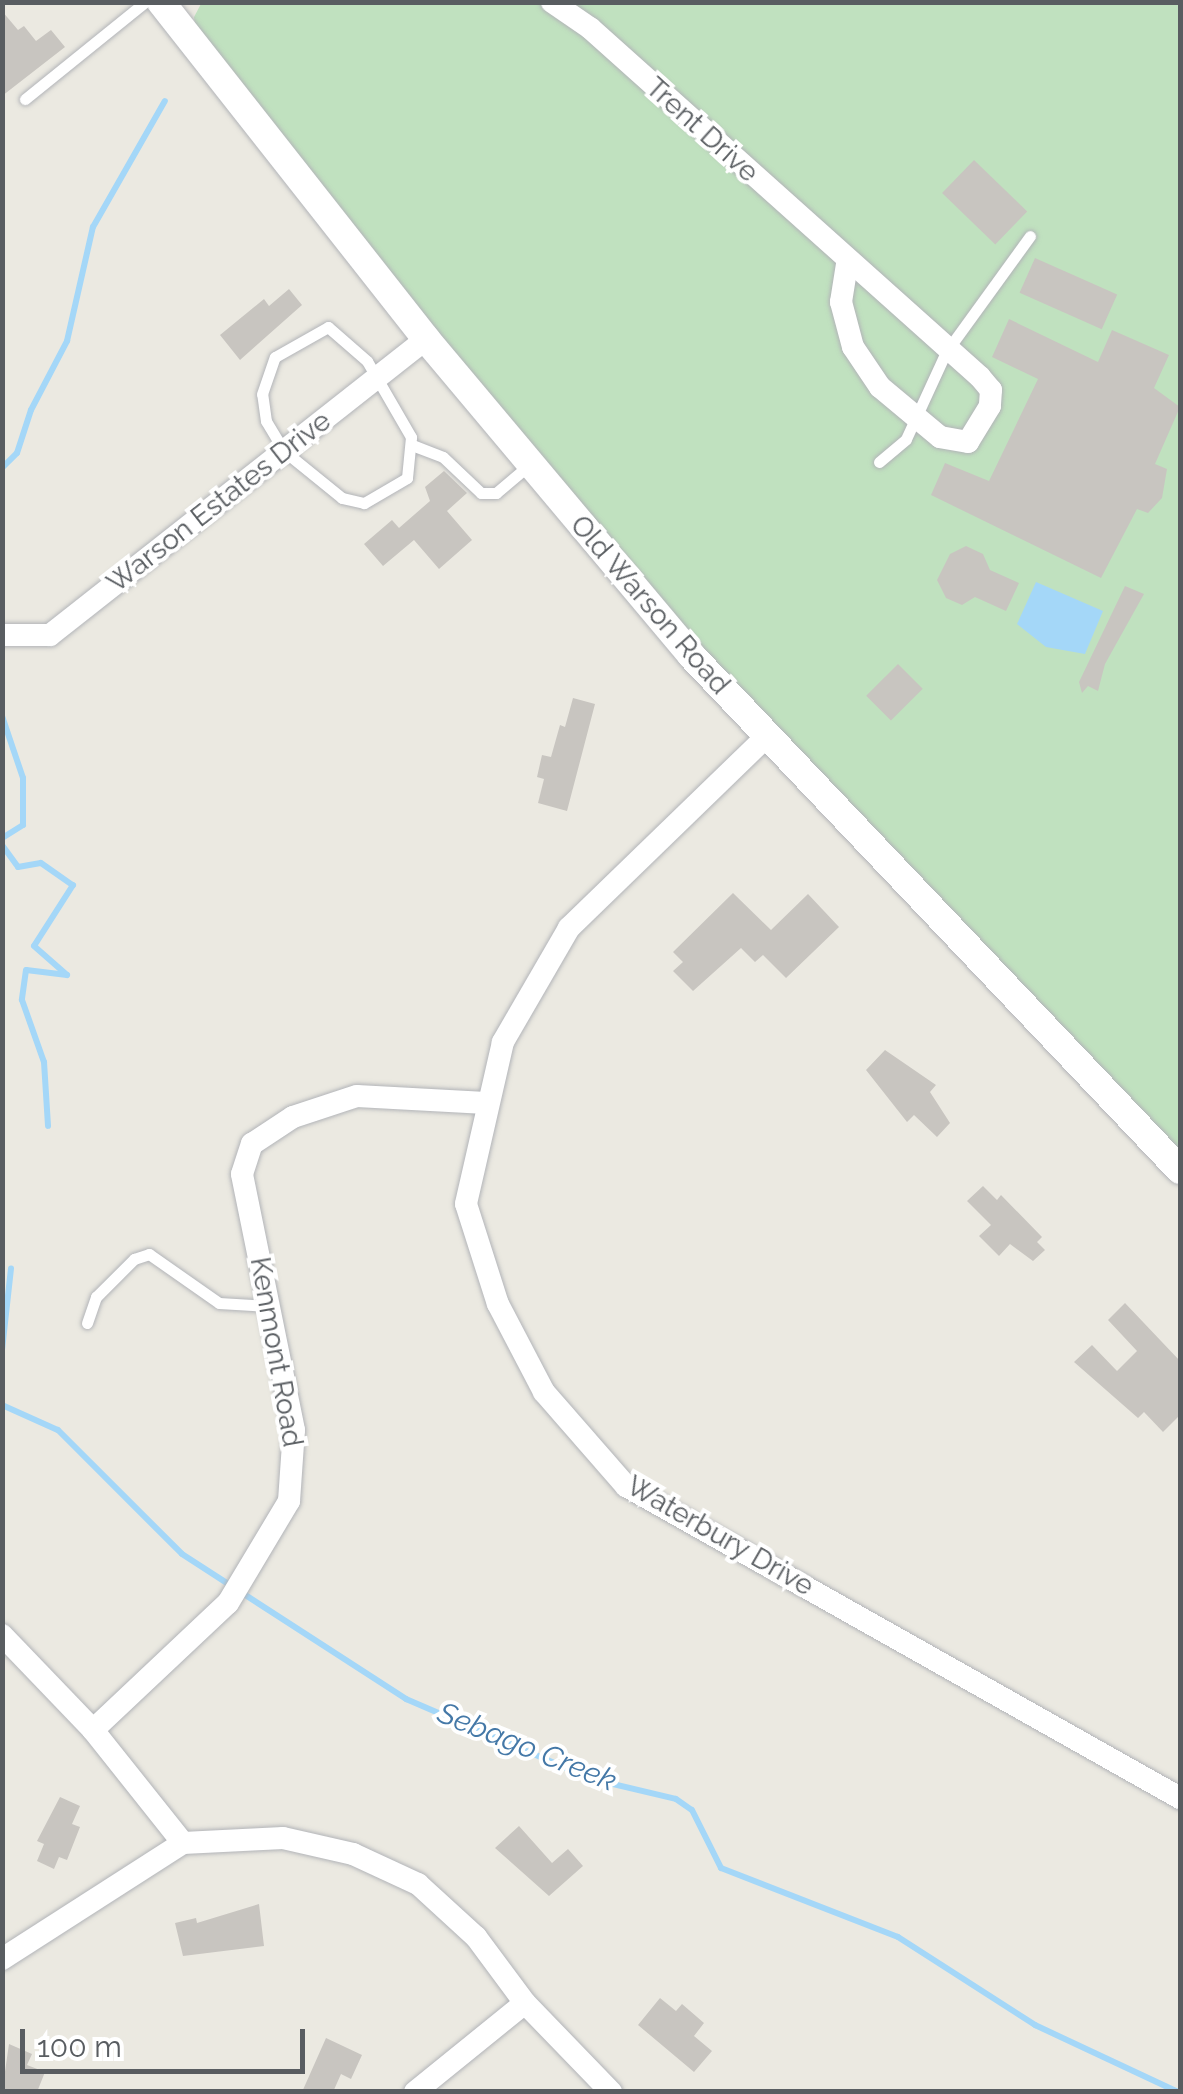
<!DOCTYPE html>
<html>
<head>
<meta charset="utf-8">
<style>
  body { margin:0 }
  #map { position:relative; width:1183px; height:2094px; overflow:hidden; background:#ebe9e1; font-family:Raleway,sans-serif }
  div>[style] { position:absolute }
  .green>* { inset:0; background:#c0e1bf }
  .water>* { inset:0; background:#a4d7f8 }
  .stream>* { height:6px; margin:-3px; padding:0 3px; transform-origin:3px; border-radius:3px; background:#a4d7f8 }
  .building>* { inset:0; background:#c8c5c0; transform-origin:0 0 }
  .roads { filter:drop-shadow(0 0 2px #b2b4b8) drop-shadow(0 0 2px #b2b4b8) }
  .service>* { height:11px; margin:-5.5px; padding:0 5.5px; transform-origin:5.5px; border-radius:5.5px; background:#fff }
  .minor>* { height:22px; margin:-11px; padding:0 11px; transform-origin:11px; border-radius:11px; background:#fff }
  .tertiary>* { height:28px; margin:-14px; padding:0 14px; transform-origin:14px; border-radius:14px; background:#fff }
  span { translate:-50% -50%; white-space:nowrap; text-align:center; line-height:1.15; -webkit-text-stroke:8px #fff; paint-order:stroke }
  .street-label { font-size:28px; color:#595d61 }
  .water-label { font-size:30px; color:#4478a7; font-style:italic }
  .frame { position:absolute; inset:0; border:5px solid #595d61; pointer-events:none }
  .scale { position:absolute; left:20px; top:2029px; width:285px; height:45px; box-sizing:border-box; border:5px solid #595d61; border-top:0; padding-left:12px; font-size:30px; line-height:35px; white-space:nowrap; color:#595d61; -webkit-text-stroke:8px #fff; paint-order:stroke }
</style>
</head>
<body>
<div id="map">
  <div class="green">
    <div style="clip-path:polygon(202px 2px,1180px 3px,1180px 1154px,666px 614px,196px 33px,194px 17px)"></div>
  </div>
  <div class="water">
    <div style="clip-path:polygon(1036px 582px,1103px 611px,1085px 654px,1046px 647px,1017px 624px)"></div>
  </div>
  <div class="stream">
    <div style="left:2px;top:468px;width:21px;rotate:-45deg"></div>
    <div style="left:17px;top:453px;width:45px;rotate:-72deg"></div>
    <div style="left:31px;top:410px;width:78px;rotate:-62.4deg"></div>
    <div style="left:67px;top:341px;width:117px;rotate:-77.2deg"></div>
    <div style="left:93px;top:227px;width:145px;rotate:-60.3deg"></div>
    <div style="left:2px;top:716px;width:65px;rotate:71.3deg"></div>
    <div style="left:23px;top:778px;width:47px;rotate:90deg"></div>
    <div style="left:23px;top:825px;width:25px;rotate:148deg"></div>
    <div style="left:2px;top:845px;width:27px;rotate:54deg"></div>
    <div style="left:18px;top:867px;width:23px;rotate:-10deg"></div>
    <div style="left:41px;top:863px;width:39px;rotate:35deg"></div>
    <div style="left:73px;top:885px;width:72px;rotate:122.6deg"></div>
    <div style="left:34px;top:946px;width:44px;rotate:41.3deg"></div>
    <div style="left:67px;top:975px;width:41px;rotate:-173deg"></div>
    <div style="left:26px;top:970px;width:30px;rotate:98deg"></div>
    <div style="left:22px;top:1000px;width:66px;rotate:70.5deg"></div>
    <div style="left:44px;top:1062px;width:64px;rotate:86.4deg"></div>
    <div style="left:2px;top:1350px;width:82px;rotate:-83.7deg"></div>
    <div style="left:2px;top:1405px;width:61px;rotate:24.1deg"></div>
    <div style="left:58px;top:1430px;width:175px;rotate:45deg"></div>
    <div style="left:182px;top:1554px;width:267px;rotate:32.9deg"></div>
    <div style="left:406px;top:1699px;width:202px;rotate:23.3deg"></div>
    <div style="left:592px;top:1779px;width:86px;rotate:13.4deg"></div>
    <div style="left:676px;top:1799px;width:19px;rotate:35deg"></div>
    <div style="left:692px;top:1810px;width:65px;rotate:63.4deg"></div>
    <div style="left:721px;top:1868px;width:190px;rotate:21.3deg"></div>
    <div style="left:898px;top:1937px;width:163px;rotate:32.7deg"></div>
    <div style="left:1035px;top:2025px;width:158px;rotate:25.1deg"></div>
  </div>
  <div class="building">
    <div style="clip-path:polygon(2px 11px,18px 30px,24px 26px,36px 41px,51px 30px,65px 47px,2px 96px)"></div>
    <div style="left:974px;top:160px;width:74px;height:46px;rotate:44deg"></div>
    <div style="left:1035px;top:258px;width:90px;height:38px;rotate:24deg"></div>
    <div style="clip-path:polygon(289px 289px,302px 305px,240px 360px,220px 335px,264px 299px,269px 306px)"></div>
    <div style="clip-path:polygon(1009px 319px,1098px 362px,1112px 330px,1169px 355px,1154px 388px,1180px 407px,1155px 464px,1167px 469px,1162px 498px,1148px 513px,1137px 509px,1101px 578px,931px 495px,945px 463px,989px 481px,1038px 379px,992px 357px)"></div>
    <div style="clip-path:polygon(444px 471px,467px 493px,447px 511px,472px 540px,439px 569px,414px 540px,383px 566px,364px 544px,392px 520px,399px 528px,430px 501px,425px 487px)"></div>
    <div style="clip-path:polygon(966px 546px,983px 554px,990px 570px,1019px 583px,1006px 611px,975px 597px,962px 605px,946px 598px,937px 580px,950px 554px)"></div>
    <div style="clip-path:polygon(1125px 586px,1144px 594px,1105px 664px,1098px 691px,1088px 686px,1082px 693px,1079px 682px)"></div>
    <div style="left:898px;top:664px;width:35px;height:45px;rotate:45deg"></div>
    <div style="clip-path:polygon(573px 698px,595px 704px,567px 811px,538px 803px,544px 779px,537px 777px,542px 755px,551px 757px,560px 725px,565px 727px)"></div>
    <div style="clip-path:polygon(733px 893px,771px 930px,808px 894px,839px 927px,786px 978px,763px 955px,755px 962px,741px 948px,693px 991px,673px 971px,683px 962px,673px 952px)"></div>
    <div style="clip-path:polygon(885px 1050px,936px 1085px,930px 1092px,950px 1123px,937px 1137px,914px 1115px,907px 1122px,866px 1070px)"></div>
    <div style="clip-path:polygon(983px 1186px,997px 1200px,1001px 1195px,1042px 1237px,1037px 1242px,1045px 1250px,1033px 1261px,1010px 1244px,999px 1256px,979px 1236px,991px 1225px,967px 1201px)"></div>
    <div style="clip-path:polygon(1125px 1303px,1180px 1361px,1180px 1415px,1163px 1432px,1144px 1412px,1138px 1418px,1074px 1362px,1092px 1345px,1117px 1371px,1137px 1351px,1108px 1320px)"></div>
    <div style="clip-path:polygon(60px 1797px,80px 1806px,72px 1824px,80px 1827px,67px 1860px,59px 1857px,54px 1869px,37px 1861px,44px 1844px,37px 1841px)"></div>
    <div style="clip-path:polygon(519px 1826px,552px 1863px,568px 1849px,583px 1866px,549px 1896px,495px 1848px)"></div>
    <div style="clip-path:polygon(259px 1904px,264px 1946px,183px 1956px,175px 1923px,196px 1918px,197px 1923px)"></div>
    <div style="clip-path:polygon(660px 1998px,676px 2011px,682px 2004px,704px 2023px,694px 2036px,712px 2051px,694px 2072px,638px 2025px)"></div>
    <div style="clip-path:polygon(326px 2038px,362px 2055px,351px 2079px,341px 2074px,333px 2092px,302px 2092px)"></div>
    <div style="clip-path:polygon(9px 2044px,32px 2054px,27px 2065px,45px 2072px,37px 2092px,2px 2092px)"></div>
  </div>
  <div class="roads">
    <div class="service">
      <div style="left:25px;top:99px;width:154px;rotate:-38.9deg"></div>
      <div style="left:328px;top:327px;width:52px;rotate:41.1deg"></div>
      <div style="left:367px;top:361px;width:88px;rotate:59.9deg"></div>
      <div style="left:411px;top:437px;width:41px;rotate:95.6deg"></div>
      <div style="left:407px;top:478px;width:50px;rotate:149.8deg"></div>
      <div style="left:364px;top:503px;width:23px;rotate:-167deg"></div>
      <div style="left:342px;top:498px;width:75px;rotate:-141deg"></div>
      <div style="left:284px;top:451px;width:35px;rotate:-121deg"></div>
      <div style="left:266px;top:421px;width:27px;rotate:-98deg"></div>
      <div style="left:262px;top:394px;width:39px;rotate:-71deg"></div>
      <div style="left:275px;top:357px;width:61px;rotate:-29.5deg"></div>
      <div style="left:412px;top:445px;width:33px;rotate:21deg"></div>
      <div style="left:443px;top:457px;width:52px;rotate:43.5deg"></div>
      <div style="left:481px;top:493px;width:15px"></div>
      <div style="left:496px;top:493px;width:43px;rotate:-40.3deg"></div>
      <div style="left:879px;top:462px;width:35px;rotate:-40deg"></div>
      <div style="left:906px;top:439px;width:96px;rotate:-65.3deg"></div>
      <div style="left:946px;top:352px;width:143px;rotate:-54.1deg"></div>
      <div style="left:87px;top:1323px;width:28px;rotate:-71deg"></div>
      <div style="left:96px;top:1297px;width:54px;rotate:-45deg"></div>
      <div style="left:134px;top:1259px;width:16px;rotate:-18deg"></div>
      <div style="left:149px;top:1254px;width:85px;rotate:35deg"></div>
      <div style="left:219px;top:1303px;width:50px;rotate:3.4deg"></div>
    </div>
    <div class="minor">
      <div style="left:552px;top:2px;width:46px;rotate:34.4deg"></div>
      <div style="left:590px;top:28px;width:523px;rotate:41.82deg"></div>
      <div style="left:980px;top:377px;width:17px;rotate:50deg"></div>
      <div style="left:991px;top:390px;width:16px;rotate:94deg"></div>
      <div style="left:990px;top:406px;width:42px;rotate:121.4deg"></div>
      <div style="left:968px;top:442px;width:28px;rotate:-170deg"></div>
      <div style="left:940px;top:437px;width:78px;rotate:-140.2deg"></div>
      <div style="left:880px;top:387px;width:48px;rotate:-124deg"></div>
      <div style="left:853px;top:347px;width:47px;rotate:-104.9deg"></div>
      <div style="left:841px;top:302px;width:38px;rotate:-81deg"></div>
      <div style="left:2px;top:635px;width:48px"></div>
      <div style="left:50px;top:635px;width:479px;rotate:-38.2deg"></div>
      <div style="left:767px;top:736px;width:276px;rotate:135.9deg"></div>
      <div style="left:569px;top:928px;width:132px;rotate:120.1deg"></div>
      <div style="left:503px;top:1042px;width:166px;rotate:102.9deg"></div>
      <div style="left:466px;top:1204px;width:105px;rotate:72.3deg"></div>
      <div style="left:498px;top:1304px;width:99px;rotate:62.4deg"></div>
      <div style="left:544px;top:1392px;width:125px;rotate:48.9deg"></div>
      <div style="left:626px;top:1486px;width:636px;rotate:29.39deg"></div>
      <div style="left:2px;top:1635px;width:132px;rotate:46.2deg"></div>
      <div style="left:93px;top:1730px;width:144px;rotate:51.5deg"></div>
      <div style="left:93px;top:1730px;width:185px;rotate:-43.3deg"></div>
      <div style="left:228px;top:1603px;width:119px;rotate:-59.1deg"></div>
      <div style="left:289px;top:1501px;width:71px;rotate:-86deg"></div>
      <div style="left:294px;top:1430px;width:261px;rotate:-101.5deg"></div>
      <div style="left:242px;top:1174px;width:32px;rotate:-72deg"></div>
      <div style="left:252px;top:1144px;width:49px;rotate:-33.4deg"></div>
      <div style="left:293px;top:1117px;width:67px;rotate:-18.2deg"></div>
      <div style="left:357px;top:1096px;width:129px;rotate:3.1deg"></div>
      <div style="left:2px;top:1959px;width:215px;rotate:-32.7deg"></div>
      <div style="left:183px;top:1843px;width:100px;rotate:-2.9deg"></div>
      <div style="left:283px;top:1838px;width:72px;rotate:12.9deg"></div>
      <div style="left:353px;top:1854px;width:72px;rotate:24.8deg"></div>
      <div style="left:418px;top:1884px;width:79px;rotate:42.4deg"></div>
      <div style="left:476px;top:1937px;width:82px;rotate:53.4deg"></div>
      <div style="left:525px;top:2003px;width:124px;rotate:46deg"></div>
      <div style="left:415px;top:2092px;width:141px;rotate:-39deg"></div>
    </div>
    <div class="tertiary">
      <div style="left:161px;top:2px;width:429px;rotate:51.8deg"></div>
      <div style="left:426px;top:339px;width:412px;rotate:50deg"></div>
      <div style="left:691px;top:655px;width:710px;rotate:46.48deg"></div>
    </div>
  </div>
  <div class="street-label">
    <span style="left:702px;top:130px;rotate:42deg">Trent Drive</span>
    <span style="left:219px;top:502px;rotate:-38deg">Warson Estates Drive</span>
    <span style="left:650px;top:605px;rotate:49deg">Old Warson Road</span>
    <span style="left:276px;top:1352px;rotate:80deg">Kenmont Road</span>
    <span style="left:720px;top:1536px;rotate:30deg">Waterbury Drive</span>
  </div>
  <div class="water-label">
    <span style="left:527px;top:1747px;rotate:22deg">Sebago Creek</span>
  </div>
  <div class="frame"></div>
  <div class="scale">100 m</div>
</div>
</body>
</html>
